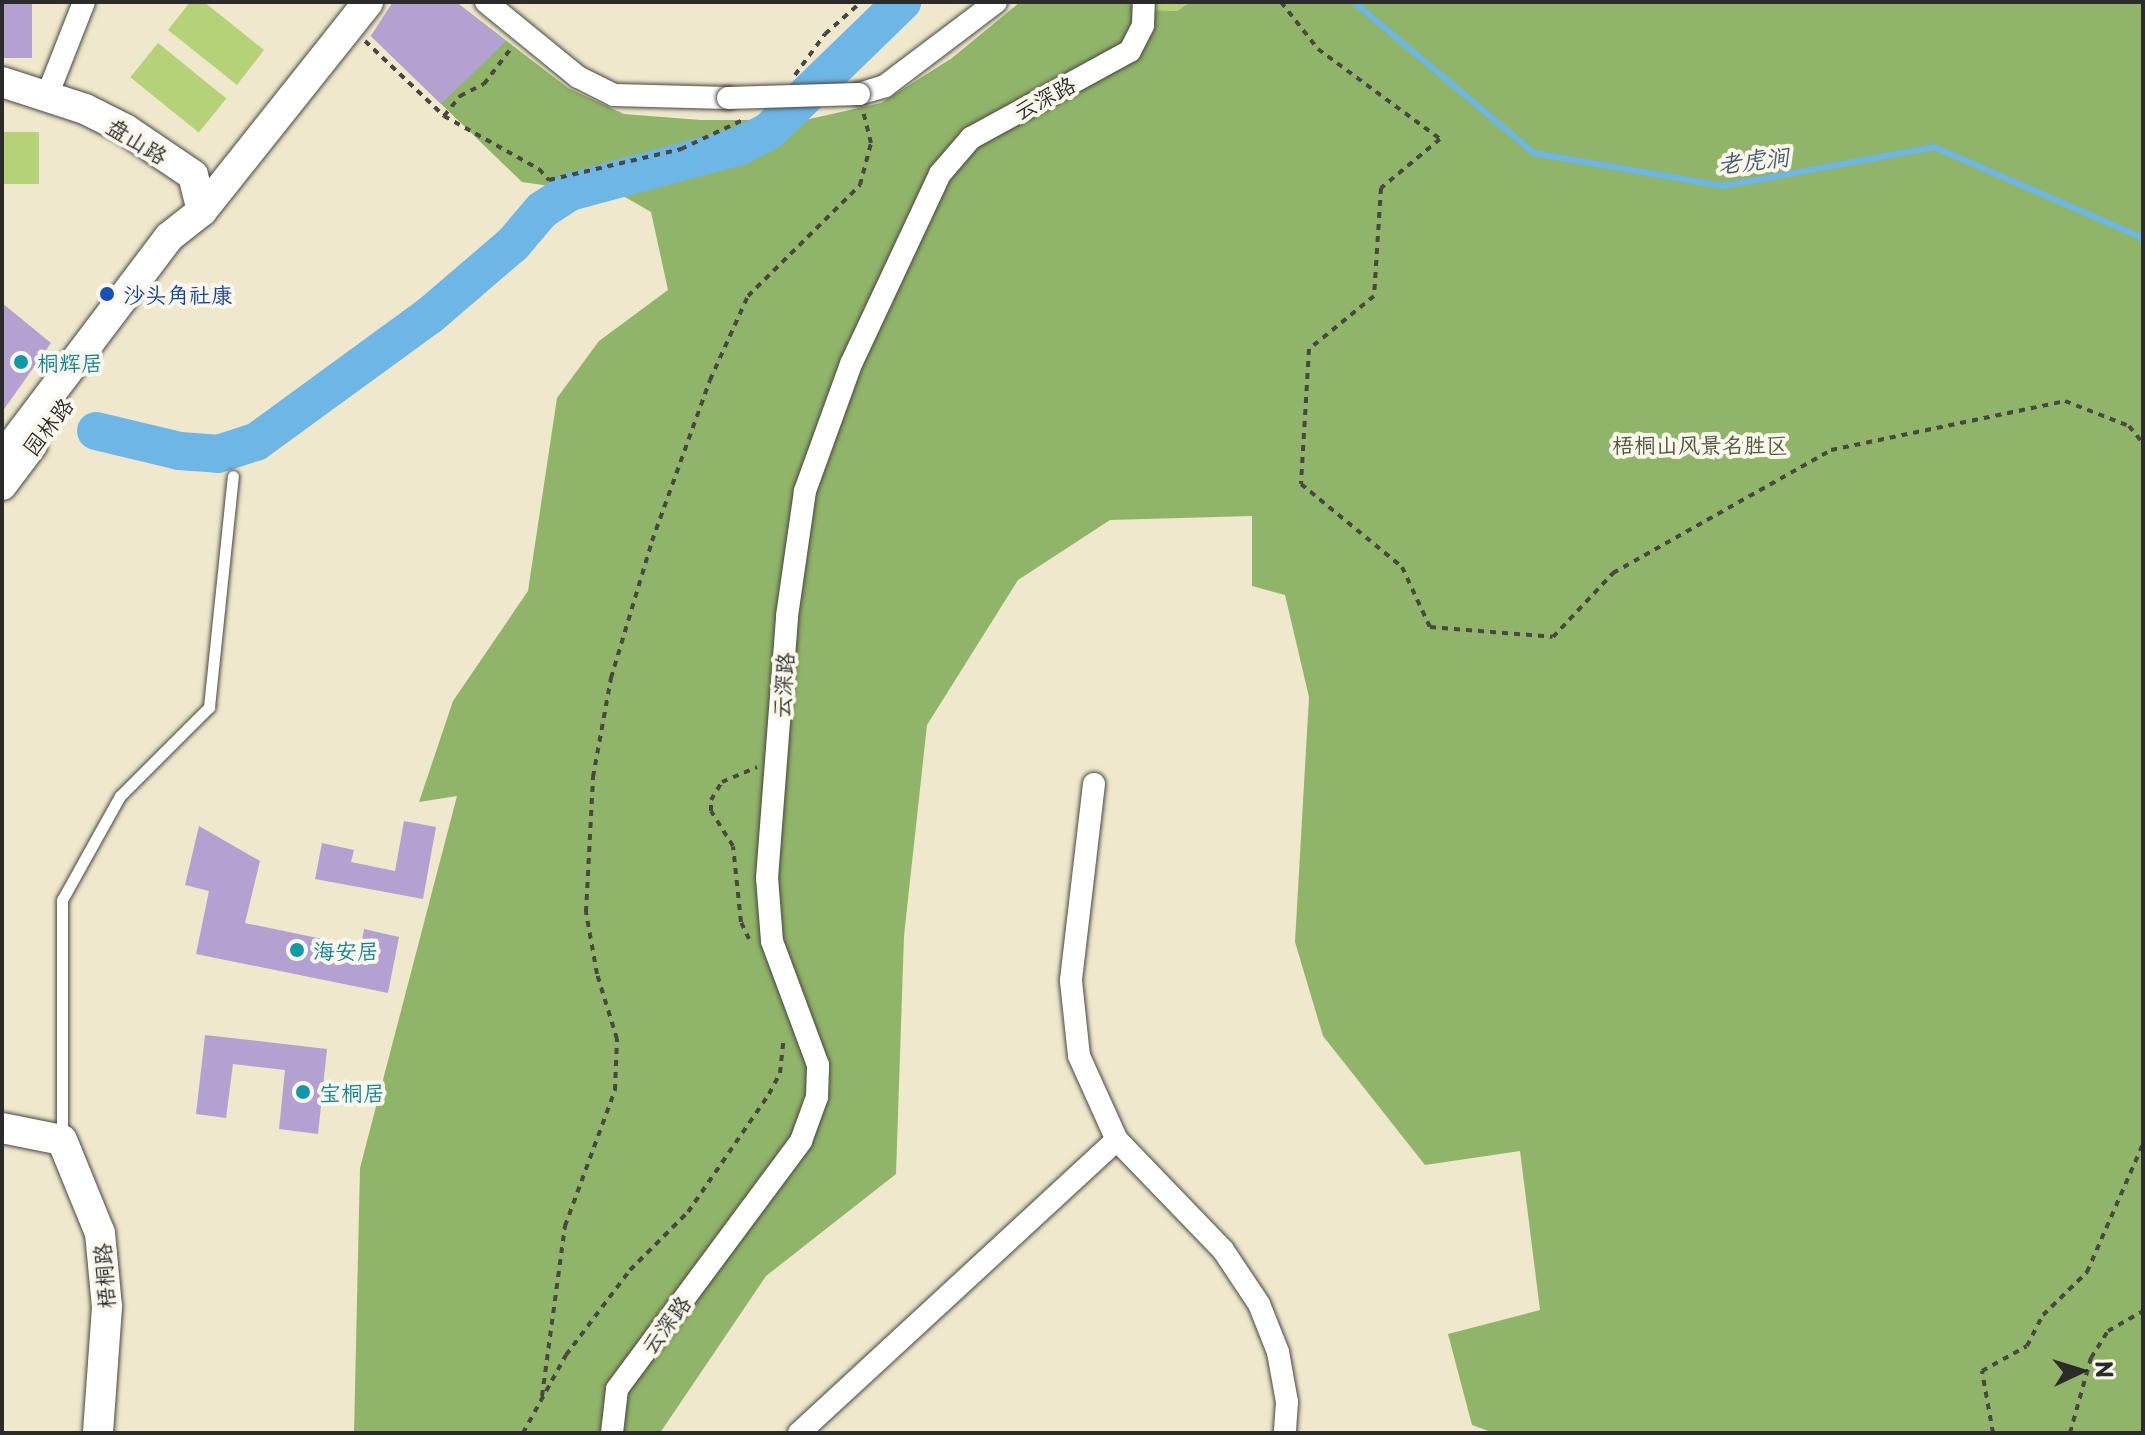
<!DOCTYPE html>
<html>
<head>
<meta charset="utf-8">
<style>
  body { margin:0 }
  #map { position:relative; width:2145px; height:1435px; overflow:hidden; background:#efe8cc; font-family:"Playpen Sans","LXGW WenKai TC",sans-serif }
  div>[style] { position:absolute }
  .green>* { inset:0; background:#b6d278; transform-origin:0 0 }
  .forest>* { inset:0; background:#90b468 }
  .stream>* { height:6px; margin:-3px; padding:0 3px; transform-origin:3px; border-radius:3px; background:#6db6e5 }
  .river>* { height:38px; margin:-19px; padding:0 19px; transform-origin:19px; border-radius:19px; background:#6db6e5 }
  .building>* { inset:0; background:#b3a2d1; transform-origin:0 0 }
  .path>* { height:4px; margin-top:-2px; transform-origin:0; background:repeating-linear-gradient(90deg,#484743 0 6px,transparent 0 12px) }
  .roads { filter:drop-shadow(0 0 2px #484743) drop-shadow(0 0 2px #484743) }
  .lane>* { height:11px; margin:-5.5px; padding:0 5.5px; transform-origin:5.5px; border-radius:5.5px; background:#fff }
  .street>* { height:22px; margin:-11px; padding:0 11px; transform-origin:11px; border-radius:11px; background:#fff }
  .secondary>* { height:30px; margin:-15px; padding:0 15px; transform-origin:15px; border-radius:15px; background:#fff }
  .bridges { filter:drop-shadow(0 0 2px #484743) drop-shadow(0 0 2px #484743) }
  .street-bridge>* { height:22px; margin:-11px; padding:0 11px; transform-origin:11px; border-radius:11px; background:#fff }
  .dots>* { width:22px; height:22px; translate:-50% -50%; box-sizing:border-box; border:4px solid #fbf7ec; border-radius:50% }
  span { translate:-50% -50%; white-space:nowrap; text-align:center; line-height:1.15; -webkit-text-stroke:8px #fbf7ec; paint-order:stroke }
  .street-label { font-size:22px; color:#2b2b2b }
  .transit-label { font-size:22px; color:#164399 }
  .left { translate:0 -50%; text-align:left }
  .culture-label { font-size:22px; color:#0d838f }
  .park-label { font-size:22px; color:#4e553e }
  .water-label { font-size:24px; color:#425c6c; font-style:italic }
  .frame { position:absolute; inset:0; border:4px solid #2b2b2b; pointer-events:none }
  .north { position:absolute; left:2041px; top:1331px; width:80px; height:80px; -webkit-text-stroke:6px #fbf7ec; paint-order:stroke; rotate:86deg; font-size:22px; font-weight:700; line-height:32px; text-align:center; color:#2b2b2b }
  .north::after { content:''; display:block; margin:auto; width:28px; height:36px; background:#2b2b2b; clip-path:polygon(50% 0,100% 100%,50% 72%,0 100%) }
</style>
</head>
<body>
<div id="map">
  <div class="green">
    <div style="clip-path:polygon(190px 2px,204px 2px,264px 50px,237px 85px,168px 30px)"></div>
    <div style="clip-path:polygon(1152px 2px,1190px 2px,1177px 11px,1155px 10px)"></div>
    <div style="left:158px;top:43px;width:88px;height:44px;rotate:39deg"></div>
    <div style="left:2px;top:132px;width:37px;height:52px"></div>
  </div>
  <div class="forest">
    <div style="clip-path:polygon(393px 2px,456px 2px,568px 88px,624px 114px,701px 120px,805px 120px,881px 103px,952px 58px,1020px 2px,1144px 2px,1155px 10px,1177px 11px,1190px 2px,2143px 2px,2143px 1433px,1494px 1433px,1472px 1425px,1448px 1334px,1540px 1310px,1520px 1151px,1425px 1165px,1323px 1036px,1295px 942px,1309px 697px,1285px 595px,1252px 586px,1252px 516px,1110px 520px,1018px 580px,927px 725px,904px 936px,896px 1174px,766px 1276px,660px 1433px,354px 1433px,360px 1168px,457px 796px,419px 802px,453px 701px,528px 591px,557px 398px,599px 341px,668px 290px,651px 212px,625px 197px,522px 182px,371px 36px)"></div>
  </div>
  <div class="stream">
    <div style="left:1354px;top:2px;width:235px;rotate:40deg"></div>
    <div style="left:1534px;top:153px;width:193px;rotate:9.9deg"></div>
    <div style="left:1724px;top:186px;width:214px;rotate:-10.5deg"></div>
    <div style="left:1934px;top:147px;width:223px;rotate:23.5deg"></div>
    <div style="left:2139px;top:236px;width:7px;rotate:56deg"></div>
  </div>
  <div class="river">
    <div style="left:96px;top:431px;width:85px;rotate:13.5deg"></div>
    <div style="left:179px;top:451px;width:39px;rotate:4deg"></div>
    <div style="left:218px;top:454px;width:40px;rotate:-18deg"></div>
    <div style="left:256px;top:442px;width:214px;rotate:-36.1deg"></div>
    <div style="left:429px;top:316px;width:111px;rotate:-40.6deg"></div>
    <div style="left:513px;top:244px;width:45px;rotate:-49.5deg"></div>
    <div style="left:542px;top:210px;width:33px;rotate:-33deg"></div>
    <div style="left:570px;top:192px;width:176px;rotate:-15.1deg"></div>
    <div style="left:740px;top:146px;width:31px;rotate:-27deg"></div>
    <div style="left:768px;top:132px;width:187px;rotate:-44.1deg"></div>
  </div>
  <div class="building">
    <div style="left:2px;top:2px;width:30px;height:56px"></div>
    <div style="clip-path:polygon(393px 2px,456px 2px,506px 41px,441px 104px,371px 36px)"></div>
    <div style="clip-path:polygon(2px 303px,51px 343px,2px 412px)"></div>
    <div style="clip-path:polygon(404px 821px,436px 827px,423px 899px,315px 879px,322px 843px,354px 850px,351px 862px,395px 871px)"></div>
    <div style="clip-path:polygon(199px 826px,260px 861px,245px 923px,361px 947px,364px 929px,399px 937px,388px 993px,196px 954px,209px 891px,185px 885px)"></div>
    <div style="clip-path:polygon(205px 1035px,327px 1049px,318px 1134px,279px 1129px,285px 1070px,233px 1064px,226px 1118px,196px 1114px)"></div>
  </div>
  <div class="path">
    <div style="left:1281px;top:2px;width:60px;rotate:51.8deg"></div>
    <div style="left:1318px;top:49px;width:152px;rotate:36.4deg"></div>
    <div style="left:1440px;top:139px;width:77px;rotate:140.3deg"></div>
    <div style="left:1381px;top:188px;width:108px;rotate:93.7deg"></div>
    <div style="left:1374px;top:296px;width:84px;rotate:140.8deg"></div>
    <div style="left:1309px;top:349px;width:135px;rotate:93.4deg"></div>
    <div style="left:1301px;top:484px;width:131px;rotate:39.4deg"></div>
    <div style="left:1402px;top:567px;width:66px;rotate:65deg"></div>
    <div style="left:1430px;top:627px;width:123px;rotate:4.6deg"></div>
    <div style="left:1553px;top:637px;width:88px;rotate:-46.8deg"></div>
    <div style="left:1613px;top:573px;width:250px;rotate:-29.4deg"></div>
    <div style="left:1831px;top:450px;width:239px;rotate:-11.8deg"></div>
    <div style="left:2065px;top:401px;width:69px;rotate:21.3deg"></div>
    <div style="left:2129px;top:426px;width:22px;rotate:51deg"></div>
    <div style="left:365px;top:41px;width:109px;rotate:43.5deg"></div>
    <div style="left:444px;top:116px;width:109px;rotate:29.2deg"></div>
    <div style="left:539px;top:169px;width:15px;rotate:48deg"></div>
    <div style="left:549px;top:180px;width:136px;rotate:-13.2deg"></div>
    <div style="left:681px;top:149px;width:71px;rotate:-25.1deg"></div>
    <div style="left:795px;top:75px;width:51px;rotate:-53.8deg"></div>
    <div style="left:825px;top:34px;width:48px;rotate:-41.6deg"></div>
    <div style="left:444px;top:116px;width:26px;rotate:-51deg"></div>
    <div style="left:460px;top:96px;width:27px;rotate:-27deg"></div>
    <div style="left:484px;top:84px;width:46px;rotate:-52.9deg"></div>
    <div style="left:749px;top:939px;width:19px;rotate:-115deg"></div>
    <div style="left:741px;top:922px;width:76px;rotate:-96deg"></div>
    <div style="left:733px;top:846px;width:41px;rotate:-122.2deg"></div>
    <div style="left:711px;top:811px;width:11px;rotate:-90deg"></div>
    <div style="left:711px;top:800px;width:21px;rotate:-59deg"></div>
    <div style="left:722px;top:782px;width:38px;rotate:-23deg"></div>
    <div style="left:542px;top:1396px;width:172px;rotate:-82.3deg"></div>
    <div style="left:565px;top:1226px;width:145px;rotate:-69.8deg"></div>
    <div style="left:615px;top:1090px;width:51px;rotate:-87.8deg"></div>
    <div style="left:617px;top:1039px;width:68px;rotate:-107.1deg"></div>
    <div style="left:597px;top:974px;width:63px;rotate:-100.1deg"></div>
    <div style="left:586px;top:912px;width:135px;rotate:-87deg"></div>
    <div style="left:593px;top:777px;width:101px;rotate:-79.7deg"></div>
    <div style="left:611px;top:678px;width:143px;rotate:-73.3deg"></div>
    <div style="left:652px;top:541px;width:171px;rotate:-70.2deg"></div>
    <div style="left:710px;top:380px;width:92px;rotate:-65.7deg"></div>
    <div style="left:748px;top:296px;width:158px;rotate:-44.7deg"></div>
    <div style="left:860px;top:185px;width:43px;rotate:-75.3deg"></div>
    <div style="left:871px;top:143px;width:32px;rotate:-104deg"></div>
    <div style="left:523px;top:1433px;width:89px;rotate:-61.1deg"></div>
    <div style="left:566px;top:1355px;width:106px;rotate:-53deg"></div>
    <div style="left:630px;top:1270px;width:82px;rotate:-45deg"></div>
    <div style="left:688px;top:1212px;width:143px;rotate:-55.5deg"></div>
    <div style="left:769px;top:1094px;width:24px;rotate:-62deg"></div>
    <div style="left:780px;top:1073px;width:36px;rotate:-84deg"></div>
    <div style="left:1993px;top:1433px;width:63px;rotate:-100.1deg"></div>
    <div style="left:1982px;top:1371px;width:51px;rotate:-29.1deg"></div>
    <div style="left:2027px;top:1346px;width:35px;rotate:-63deg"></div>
    <div style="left:2043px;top:1315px;width:62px;rotate:-44.3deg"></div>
    <div style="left:2087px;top:1272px;width:140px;rotate:-66.4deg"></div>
    <div style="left:2070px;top:1433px;width:78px;rotate:-74.4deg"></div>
    <div style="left:2091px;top:1358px;width:32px;rotate:-58deg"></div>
    <div style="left:2108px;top:1331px;width:40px;rotate:-29.7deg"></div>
  </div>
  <div class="roads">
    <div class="lane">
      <div style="left:62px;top:1140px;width:240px;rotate:-90deg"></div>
      <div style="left:62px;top:900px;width:119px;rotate:-60.9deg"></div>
      <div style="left:120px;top:796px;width:126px;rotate:-45deg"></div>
      <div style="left:209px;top:707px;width:232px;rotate:-84.1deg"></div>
    </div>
    <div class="street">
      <div style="left:486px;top:2px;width:119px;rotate:39.2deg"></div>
      <div style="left:578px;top:77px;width:40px;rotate:26.6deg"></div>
      <div style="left:614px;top:95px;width:114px;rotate:1.5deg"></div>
      <div style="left:859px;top:94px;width:27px;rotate:-17deg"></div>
      <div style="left:885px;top:86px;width:139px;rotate:-37.1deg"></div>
      <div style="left:47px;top:96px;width:101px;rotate:-68.5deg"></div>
      <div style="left:1094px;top:784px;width:198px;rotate:96.7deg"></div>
      <div style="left:1071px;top:981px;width:75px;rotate:83.9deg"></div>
      <div style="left:1079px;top:1056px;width:92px;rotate:65.7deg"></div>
      <div style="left:1117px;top:1140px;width:153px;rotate:46.1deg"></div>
      <div style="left:1223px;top:1250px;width:65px;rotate:56.3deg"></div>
      <div style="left:1259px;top:1304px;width:52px;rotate:68.4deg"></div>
      <div style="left:1278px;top:1352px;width:51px;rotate:79.8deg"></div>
      <div style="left:1287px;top:1402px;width:31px;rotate:94deg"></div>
      <div style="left:612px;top:1433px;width:44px;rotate:-83.5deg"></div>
      <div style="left:617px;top:1389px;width:309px;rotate:-53.4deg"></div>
      <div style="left:801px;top:1141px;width:47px;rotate:-70deg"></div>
      <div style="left:817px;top:1097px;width:32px;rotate:-88deg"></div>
      <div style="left:818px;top:1065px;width:132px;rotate:-110.4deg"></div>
      <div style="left:772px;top:941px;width:63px;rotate:-94.5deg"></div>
      <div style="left:767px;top:878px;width:263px;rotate:-85.6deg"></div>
      <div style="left:787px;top:616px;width:126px;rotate:-81.8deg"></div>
      <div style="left:805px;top:491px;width:135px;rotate:-70.1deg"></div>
      <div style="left:851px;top:364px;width:210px;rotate:-64.9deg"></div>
      <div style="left:940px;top:174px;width:48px;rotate:-49.3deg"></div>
      <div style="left:971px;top:138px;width:181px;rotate:-28.7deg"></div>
      <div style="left:1130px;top:51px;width:29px;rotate:-63deg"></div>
      <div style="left:1143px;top:25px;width:23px;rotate:-88deg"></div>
      <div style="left:799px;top:1433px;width:432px;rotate:-42.7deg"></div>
    </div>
    <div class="secondary">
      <div style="left:2px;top:82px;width:87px;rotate:18deg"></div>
      <div style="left:85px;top:109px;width:45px;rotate:26.6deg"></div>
      <div style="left:125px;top:129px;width:82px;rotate:34.1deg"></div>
      <div style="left:193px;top:175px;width:37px;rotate:76deg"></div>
      <div style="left:2px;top:458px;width:277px;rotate:-52.9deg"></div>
      <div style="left:169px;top:237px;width:42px;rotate:-38.2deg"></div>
      <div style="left:202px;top:211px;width:267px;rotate:-51.5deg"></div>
      <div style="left:2px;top:485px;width:50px;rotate:-53.1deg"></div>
      <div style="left:2px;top:1128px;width:61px;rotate:11.3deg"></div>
      <div style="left:62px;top:1140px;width:100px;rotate:67.8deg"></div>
      <div style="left:100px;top:1233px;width:74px;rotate:84.6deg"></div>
      <div style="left:107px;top:1307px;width:126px;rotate:94.1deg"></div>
    </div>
  </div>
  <div class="bridges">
    <div class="street-bridge">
      <div style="left:728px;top:98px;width:131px;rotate:-1.7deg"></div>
    </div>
  </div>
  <div class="dots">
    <div style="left:107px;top:294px;background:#1a4fb4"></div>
    <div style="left:21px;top:362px;background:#0f9aa8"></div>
    <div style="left:297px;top:950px;background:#0f9aa8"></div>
    <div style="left:303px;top:1092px;background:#0f9aa8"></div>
  </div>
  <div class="street-label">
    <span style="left:1044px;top:97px;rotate:-28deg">云深路</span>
    <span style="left:138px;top:140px;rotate:32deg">盘山路</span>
    <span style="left:47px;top:426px;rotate:-52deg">园林路</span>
    <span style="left:782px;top:685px;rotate:-86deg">云深路</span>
    <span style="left:103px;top:1276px;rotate:-94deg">梧桐路</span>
    <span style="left:665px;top:1324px;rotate:-53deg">云深路</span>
  </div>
  <div class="transit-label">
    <span class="left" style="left:123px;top:294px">沙头角社康</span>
  </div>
  <div class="culture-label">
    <span class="left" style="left:37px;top:362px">桐辉居</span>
    <span class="left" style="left:313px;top:950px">海安居</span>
    <span class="left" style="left:319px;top:1092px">宝桐居</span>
  </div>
  <div class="park-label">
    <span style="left:1700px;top:444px">梧桐山风景名胜区</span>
  </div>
  <div class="water-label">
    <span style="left:1753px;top:160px;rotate:-7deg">老虎涧</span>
  </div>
  <div class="frame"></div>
  <div class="north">N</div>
</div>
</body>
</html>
